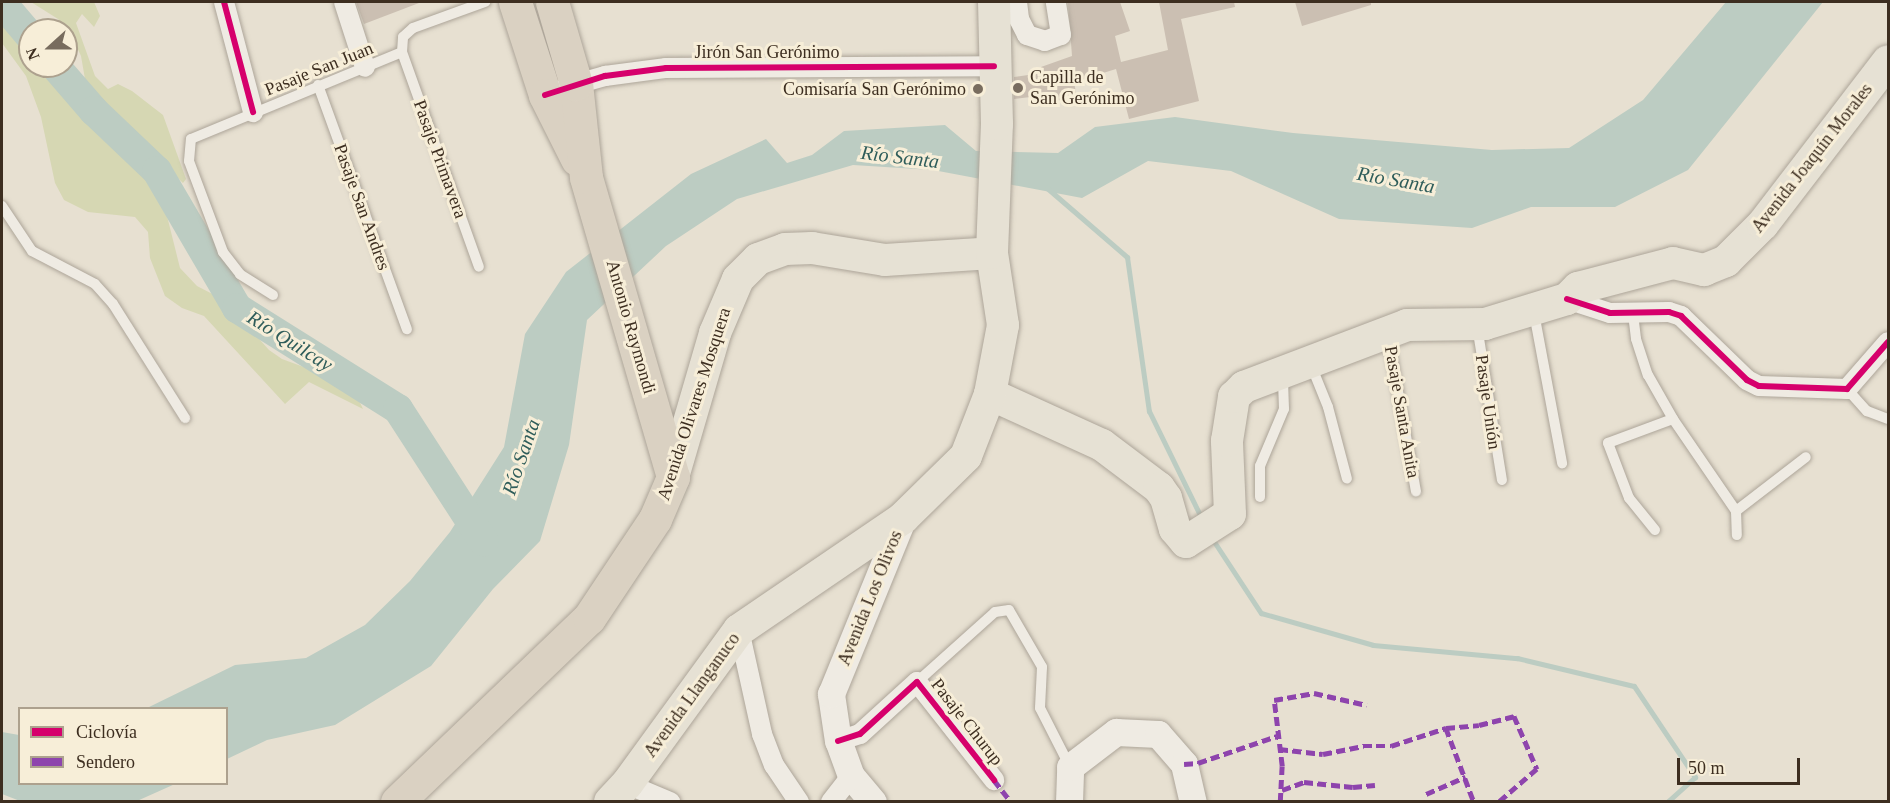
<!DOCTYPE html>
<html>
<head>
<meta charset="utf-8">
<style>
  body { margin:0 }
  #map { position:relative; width:1890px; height:803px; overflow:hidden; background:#e7e0d1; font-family:Georgia,serif }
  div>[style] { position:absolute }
  .green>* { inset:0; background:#d6d7b3 }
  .water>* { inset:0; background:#bcccc2 }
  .stream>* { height:5px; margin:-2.5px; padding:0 2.5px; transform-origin:2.5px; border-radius:2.5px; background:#bcccc2 }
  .river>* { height:30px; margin:-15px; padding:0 15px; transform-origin:15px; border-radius:15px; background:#bcccc2 }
  .building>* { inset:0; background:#cbbfb2 }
  .roads { filter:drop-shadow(0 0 2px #ada599) drop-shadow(0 0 2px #ada599) }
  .lane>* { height:10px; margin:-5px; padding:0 5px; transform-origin:5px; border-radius:5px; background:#efebe3 }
  .street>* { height:20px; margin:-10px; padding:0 10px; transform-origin:10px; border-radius:10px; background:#efebe3 }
  .secondary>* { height:27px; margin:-13.5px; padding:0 13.5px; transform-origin:13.5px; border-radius:13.5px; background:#efebe3 }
  .primary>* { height:32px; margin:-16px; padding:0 16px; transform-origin:16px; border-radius:16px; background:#e6e1d4 }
  .highway>* { height:33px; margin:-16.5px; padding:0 16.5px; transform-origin:16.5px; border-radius:16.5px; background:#dad1c2 }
  .quiet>* { height:4.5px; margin-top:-2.25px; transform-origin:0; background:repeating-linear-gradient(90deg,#8e44ad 0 9px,transparent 0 13.5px) }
  .cycleway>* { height:6px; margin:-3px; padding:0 3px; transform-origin:3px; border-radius:3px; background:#d6006c }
  .dots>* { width:16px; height:16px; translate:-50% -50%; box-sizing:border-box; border:3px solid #f7eed8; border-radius:50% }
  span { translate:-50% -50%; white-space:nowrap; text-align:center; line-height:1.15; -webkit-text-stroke:6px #f7eed8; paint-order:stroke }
  .street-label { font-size:18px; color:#3d2e20 }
  .poi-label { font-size:18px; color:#3d2e20 }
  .left { translate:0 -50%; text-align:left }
  .right { translate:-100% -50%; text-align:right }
  .water-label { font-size:20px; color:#2f5d5a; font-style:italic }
  .frame { position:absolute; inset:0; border:3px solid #3d2e20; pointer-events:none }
  .legend { position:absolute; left:18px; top:707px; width:210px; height:78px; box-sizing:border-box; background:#f7eed8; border:2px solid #ada18e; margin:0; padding:8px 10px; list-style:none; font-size:18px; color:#3d2e20 }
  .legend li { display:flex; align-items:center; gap:12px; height:30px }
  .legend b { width:30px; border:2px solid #ada18e }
  .north { position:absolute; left:18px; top:18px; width:60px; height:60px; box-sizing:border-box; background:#f7eed8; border:2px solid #ada18e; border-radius:50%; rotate:249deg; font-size:16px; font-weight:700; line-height:24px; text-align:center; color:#3d2e20 }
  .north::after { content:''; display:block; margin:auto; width:21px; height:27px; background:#786c5e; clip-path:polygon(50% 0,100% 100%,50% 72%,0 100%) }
  .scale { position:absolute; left:1677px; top:758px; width:123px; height:27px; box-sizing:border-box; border:3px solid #3d2e20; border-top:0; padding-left:8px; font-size:18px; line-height:21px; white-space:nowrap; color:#3d2e20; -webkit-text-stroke:4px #f7eed8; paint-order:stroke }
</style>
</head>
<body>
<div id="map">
  <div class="green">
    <div style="clip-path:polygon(31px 2px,94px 2px,100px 16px,94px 27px,82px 14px,76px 23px,95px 76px,108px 89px,118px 84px,132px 91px,163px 115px,186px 179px,183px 183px,100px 103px,85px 79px,81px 56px,72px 37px,58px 19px)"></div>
    <div style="clip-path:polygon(2px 13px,30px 45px,30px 66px,44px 66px,100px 137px,140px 168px,163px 200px,180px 268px,197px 286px,224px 300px,269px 350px,282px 359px,339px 380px,354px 390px,363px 409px,309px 382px,285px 404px,204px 316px,182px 308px,165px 296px,150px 258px,148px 232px,135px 217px,88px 212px,64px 200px,55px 183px,41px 117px,26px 76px,2px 43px)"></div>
  </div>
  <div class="water">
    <div style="clip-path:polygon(1726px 2px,1823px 2px,1688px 170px,1615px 207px,1531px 207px,1472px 228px,1339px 219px,1231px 171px,1148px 161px,1082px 198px,933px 170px,853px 165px,737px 199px,666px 246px,587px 320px,569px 445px,540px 541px,493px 589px,431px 666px,335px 725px,267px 740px,227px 759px,226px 708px,147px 708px,235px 665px,306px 658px,365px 625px,410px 581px,450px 532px,504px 447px,525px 334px,566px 272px,691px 174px,766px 139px,787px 163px,812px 155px,844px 131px,945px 125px,976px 151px,1058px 153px,1095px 127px,1175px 117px,1293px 133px,1492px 150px,1569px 148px,1643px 100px)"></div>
    <div style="clip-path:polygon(2px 732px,19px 735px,20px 784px,175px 784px,137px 801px,20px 801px,2px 794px)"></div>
  </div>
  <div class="stream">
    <div style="left:1047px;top:188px;width:106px;rotate:40.8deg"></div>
    <div style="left:1127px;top:257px;width:156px;rotate:81.9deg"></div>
    <div style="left:1149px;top:411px;width:123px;rotate:63.9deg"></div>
    <div style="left:1211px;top:537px;width:91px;rotate:56.7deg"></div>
    <div style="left:1261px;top:613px;width:116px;rotate:15.9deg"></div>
    <div style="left:1373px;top:645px;width:145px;rotate:5.2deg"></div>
    <div style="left:1517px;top:658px;width:120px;rotate:13.5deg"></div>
    <div style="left:1634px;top:686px;width:110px;rotate:56.2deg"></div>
    <div style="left:1695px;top:777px;width:38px;rotate:138deg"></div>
  </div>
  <div class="river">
    <div style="left:2px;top:3px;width:43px;rotate:49.7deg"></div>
    <div style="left:55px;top:66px;width:60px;rotate:49.1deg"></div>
    <div style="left:94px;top:111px;width:87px;rotate:43.6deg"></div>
    <div style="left:157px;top:171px;width:159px;rotate:59.7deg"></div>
    <div style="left:237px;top:308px;width:190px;rotate:32.1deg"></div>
    <div style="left:398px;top:409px;width:158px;rotate:57.1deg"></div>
  </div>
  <div class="building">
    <div style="clip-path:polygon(356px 2px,418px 2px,419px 3px,364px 24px)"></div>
    <div style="clip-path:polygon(1068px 2px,1120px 2px,1130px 31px,1115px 36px,1121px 62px,1168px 50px,1159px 2px,1234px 2px,1235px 7px,1181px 19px,1199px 101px,1129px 119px,1116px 69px,1074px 82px,1077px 98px,1049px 101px,1047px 95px,1014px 99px,1014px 77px,1042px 73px,1041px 67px,1072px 56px)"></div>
    <div style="clip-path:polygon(1295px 2px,1371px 2px,1371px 5px,1302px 26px)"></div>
  </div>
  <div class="roads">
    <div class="lane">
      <div style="left:402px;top:52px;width:228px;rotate:70.3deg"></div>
      <div style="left:318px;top:85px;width:260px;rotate:70deg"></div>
      <div style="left:2px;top:206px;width:54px;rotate:56.3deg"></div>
      <div style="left:32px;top:251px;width:71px;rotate:27.6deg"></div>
      <div style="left:95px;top:284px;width:27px;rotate:48deg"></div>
      <div style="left:113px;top:304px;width:135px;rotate:57.7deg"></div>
      <div style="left:273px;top:295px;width:39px;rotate:-148deg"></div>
      <div style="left:240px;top:274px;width:28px;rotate:-128deg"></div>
      <div style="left:223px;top:252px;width:97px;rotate:-110.5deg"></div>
      <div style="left:189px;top:161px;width:22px;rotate:-85deg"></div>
      <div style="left:191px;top:139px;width:228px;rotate:-22.4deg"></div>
      <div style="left:402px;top:52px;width:15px;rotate:-86deg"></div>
      <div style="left:403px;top:37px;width:13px;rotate:-42deg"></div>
      <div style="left:413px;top:28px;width:77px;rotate:-19.9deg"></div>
      <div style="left:1534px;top:313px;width:153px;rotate:79.4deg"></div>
      <div style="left:1633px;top:314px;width:25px;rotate:83deg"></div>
      <div style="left:1636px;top:339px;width:38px;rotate:72deg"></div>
      <div style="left:1648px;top:375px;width:51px;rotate:60.4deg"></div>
      <div style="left:1673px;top:419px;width:112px;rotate:55.6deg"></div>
      <div style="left:1736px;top:511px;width:24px;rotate:88deg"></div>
      <div style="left:1477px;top:326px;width:156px;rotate:80.8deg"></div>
      <div style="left:1388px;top:336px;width:158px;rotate:79.8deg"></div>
      <div style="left:1311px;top:365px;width:45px;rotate:68deg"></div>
      <div style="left:1328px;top:407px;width:74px;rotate:75.2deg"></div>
      <div style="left:1847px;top:389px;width:30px;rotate:48deg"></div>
      <div style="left:1867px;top:411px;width:22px;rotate:21deg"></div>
      <div style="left:1260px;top:497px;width:31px;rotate:-90deg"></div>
      <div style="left:1260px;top:466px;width:62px;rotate:-67.2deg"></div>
      <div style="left:1284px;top:409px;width:33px;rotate:-92deg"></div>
      <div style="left:1736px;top:511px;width:88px;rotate:-37.6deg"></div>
      <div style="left:1655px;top:530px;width:41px;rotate:-129.1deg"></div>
      <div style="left:1629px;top:498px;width:59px;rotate:-110.9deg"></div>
      <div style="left:1608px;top:443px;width:69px;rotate:-20.3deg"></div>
      <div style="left:917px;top:682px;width:105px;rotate:-41.9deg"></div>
      <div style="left:995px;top:612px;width:14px;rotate:-8deg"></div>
      <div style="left:1009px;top:610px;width:66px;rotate:59.9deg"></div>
      <div style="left:1042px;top:667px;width:41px;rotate:92.8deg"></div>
      <div style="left:1040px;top:708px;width:66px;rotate:63deg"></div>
    </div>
    <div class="street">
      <div style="left:224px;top:2px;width:114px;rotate:75.2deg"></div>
      <div style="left:344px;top:2px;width:68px;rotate:72.1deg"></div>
      <div style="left:1017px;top:2px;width:17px;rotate:83deg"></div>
      <div style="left:1019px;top:19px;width:18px;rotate:63deg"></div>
      <div style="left:1027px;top:35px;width:19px;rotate:18deg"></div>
      <div style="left:1045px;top:41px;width:17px;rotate:-21deg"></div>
      <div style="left:1061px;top:35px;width:33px;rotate:-99deg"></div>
      <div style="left:566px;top:87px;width:41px;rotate:-15.8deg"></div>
      <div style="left:605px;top:76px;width:62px;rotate:-7.5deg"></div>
      <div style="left:666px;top:68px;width:328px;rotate:-0.3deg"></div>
      <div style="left:1567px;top:299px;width:45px;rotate:18deg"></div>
      <div style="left:1610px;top:313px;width:59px;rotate:-1deg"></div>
      <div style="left:1669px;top:312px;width:13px;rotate:18deg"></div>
      <div style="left:1681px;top:316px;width:92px;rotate:44.1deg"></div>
      <div style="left:1747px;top:380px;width:13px;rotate:27deg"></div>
      <div style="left:1759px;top:386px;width:88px;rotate:2deg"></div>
      <div style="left:1847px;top:389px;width:62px;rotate:-48.9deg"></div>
      <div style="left:739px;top:630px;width:107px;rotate:77.5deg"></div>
      <div style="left:762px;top:734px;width:33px;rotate:69deg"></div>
      <div style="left:774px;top:765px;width:45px;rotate:56deg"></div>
      <div style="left:838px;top:741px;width:23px;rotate:-18deg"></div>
      <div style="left:860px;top:734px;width:77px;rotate:-42.4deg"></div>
      <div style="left:917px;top:682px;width:125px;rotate:51.8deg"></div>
      <div style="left:627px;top:784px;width:47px;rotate:22.7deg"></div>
      <div style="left:831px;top:802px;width:33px;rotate:-52deg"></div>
    </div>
    <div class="secondary">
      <div style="left:873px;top:802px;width:34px;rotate:-130deg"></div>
      <div style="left:851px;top:776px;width:37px;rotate:-110deg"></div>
      <div style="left:838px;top:741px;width:48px;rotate:-98.5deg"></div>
      <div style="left:831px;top:694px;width:190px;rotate:-67.8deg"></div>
      <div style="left:1069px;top:802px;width:35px;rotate:-88deg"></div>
      <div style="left:1070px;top:767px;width:58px;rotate:-37.3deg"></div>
      <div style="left:1116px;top:732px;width:42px;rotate:2.7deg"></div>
      <div style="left:1158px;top:734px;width:40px;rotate:49deg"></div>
      <div style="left:1184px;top:764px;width:39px;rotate:77deg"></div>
    </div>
    <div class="primary">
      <div style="left:990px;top:394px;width:123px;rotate:24.5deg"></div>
      <div style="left:1102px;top:445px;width:71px;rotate:37deg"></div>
      <div style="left:1159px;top:488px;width:12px;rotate:55deg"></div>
      <div style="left:1166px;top:498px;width:32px;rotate:74deg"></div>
      <div style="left:1175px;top:529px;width:17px;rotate:50deg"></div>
      <div style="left:1186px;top:542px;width:52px;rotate:-32.5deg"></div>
      <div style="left:1230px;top:514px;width:73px;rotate:-92.4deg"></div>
      <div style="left:1227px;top:441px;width:45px;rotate:-81deg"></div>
      <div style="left:1234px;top:397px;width:14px;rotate:-45deg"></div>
      <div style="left:1244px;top:387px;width:174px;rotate:-20.8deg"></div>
      <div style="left:1407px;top:325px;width:78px;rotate:-0.7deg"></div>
      <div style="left:1485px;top:324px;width:86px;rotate:-17deg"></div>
      <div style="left:1567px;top:299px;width:16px;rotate:-45deg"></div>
      <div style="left:1578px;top:288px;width:98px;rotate:-14.7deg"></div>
      <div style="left:1673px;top:263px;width:32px;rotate:13deg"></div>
      <div style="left:1704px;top:270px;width:24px;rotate:-22deg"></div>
      <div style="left:1726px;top:261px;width:52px;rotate:-45deg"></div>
      <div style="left:1763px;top:224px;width:205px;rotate:-52.5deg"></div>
      <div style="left:673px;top:477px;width:150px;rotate:-73.7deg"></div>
      <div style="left:715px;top:333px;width:59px;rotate:-66.9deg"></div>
      <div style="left:738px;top:279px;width:28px;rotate:-45deg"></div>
      <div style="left:758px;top:259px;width:29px;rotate:-20deg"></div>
      <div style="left:785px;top:249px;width:27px;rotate:-2deg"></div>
      <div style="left:812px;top:248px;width:74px;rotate:9.3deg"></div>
      <div style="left:885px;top:260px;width:107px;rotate:-3.7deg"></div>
      <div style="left:610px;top:802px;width:25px;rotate:-47deg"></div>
      <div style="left:627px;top:784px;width:190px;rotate:-54deg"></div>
      <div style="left:739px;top:630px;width:199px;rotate:-34.3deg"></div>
      <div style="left:903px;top:518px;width:88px;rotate:-44.5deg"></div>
      <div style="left:966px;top:456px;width:66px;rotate:-68.8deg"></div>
      <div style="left:990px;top:394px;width:70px;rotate:-79.3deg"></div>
      <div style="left:1003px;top:325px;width:73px;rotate:-98.7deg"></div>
      <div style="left:992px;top:253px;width:129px;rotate:-87.8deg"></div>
      <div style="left:997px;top:124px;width:122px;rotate:-91.4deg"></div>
    </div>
    <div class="highway">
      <div style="left:515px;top:2px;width:98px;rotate:72.1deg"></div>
      <div style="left:545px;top:95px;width:72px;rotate:63.4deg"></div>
      <div style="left:397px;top:802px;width:266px;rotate:-43.8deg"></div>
      <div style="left:589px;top:618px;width:119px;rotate:-56.3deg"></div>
      <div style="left:655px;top:519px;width:46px;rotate:-66.8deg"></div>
      <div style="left:673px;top:477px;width:312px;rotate:-106.2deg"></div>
      <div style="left:586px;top:177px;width:94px;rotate:-96.1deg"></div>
      <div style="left:576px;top:84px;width:85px;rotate:-106.3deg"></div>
    </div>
  </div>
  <div class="quiet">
    <div style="left:1446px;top:728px;width:79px;rotate:69.3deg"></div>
    <div style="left:1279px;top:749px;width:44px;rotate:6.5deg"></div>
    <div style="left:1323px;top:754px;width:41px;rotate:-11.3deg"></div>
    <div style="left:1363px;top:746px;width:28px"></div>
    <div style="left:1391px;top:746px;width:58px;rotate:-18.1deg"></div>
    <div style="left:1446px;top:728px;width:33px;rotate:-5deg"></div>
    <div style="left:1479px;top:725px;width:36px;rotate:-14deg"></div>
    <div style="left:1514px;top:716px;width:58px;rotate:66.5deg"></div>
    <div style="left:1537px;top:769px;width:50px;rotate:139deg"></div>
    <div style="left:1184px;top:764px;width:14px;rotate:-4deg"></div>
    <div style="left:1198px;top:763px;width:83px;rotate:-18.9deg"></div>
    <div style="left:994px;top:780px;width:28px;rotate:52deg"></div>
    <div style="left:1282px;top:790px;width:23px;rotate:-20deg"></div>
    <div style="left:1304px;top:782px;width:49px;rotate:5.8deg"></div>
    <div style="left:1353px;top:787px;width:22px;rotate:-5deg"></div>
    <div style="left:1426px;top:794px;width:43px;rotate:-23.6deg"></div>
    <div style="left:1280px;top:802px;width:36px;rotate:-87deg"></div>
    <div style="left:1282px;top:766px;width:66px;rotate:-96.9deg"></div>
    <div style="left:1274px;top:700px;width:41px;rotate:-9.9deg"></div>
    <div style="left:1314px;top:693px;width:54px;rotate:12.8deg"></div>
  </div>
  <div class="cycleway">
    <div style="left:224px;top:2px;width:114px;rotate:75.2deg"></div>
    <div style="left:545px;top:95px;width:63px;rotate:-17.6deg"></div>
    <div style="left:605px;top:76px;width:62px;rotate:-7.5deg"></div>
    <div style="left:666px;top:68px;width:328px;rotate:-0.3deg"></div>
    <div style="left:1567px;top:299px;width:45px;rotate:18deg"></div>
    <div style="left:1610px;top:313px;width:59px;rotate:-1deg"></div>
    <div style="left:1669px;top:312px;width:13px;rotate:18deg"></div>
    <div style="left:1681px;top:316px;width:92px;rotate:44.1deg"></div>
    <div style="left:1747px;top:380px;width:13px;rotate:27deg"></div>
    <div style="left:1759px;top:386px;width:88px;rotate:2deg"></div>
    <div style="left:1847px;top:389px;width:62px;rotate:-48.9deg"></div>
    <div style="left:838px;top:741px;width:23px;rotate:-18deg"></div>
    <div style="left:860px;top:734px;width:77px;rotate:-42.4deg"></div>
    <div style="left:917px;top:682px;width:125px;rotate:51.8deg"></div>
  </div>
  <div class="dots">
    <div style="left:1018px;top:88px;background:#786c5e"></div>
    <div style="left:978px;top:89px;background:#786c5e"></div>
  </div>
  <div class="street-label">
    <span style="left:767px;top:52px">Jirón San Gerónimo</span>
    <span style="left:319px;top:69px;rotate:-22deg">Pasaje San Juan</span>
    <span style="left:1812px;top:158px;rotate:-52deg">Avenida Joaquín Morales</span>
    <span style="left:440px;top:159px;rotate:70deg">Pasaje Primavera</span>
    <span style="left:362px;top:207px;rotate:70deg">Pasaje San Andres</span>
    <span style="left:631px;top:327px;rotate:74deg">Antonio Raymondi</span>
    <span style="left:1488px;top:402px;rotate:82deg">Pasaje Unión</span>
    <span style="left:694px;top:404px;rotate:-72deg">Avenida Olivares Mosquera</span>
    <span style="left:1402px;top:412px;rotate:80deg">Pasaje Santa Anita</span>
    <span style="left:870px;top:598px;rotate:-68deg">Avenida Los Olivos</span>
    <span style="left:692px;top:695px;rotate:-54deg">Avenida Llanganuco</span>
    <span style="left:967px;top:722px;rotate:52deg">Pasaje Churup</span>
  </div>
  <div class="poi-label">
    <span class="left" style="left:1030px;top:88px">Capilla de<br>San Gerónimo</span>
    <span class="right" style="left:966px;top:89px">Comisaría San Gerónimo</span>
  </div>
  <div class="water-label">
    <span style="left:900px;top:157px;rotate:7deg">Río Santa</span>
    <span style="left:1396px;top:180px;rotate:10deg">Río Santa</span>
    <span style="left:290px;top:341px;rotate:32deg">Río Quilcay</span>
    <span style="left:521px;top:457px;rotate:-71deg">Río Santa</span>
  </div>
  <div class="frame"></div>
  <ul class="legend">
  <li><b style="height:8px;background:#d6006c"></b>Ciclovía</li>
  <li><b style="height:8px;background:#8e44ad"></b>Sendero</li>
  </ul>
  <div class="north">N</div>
  <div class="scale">50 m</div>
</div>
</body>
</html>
